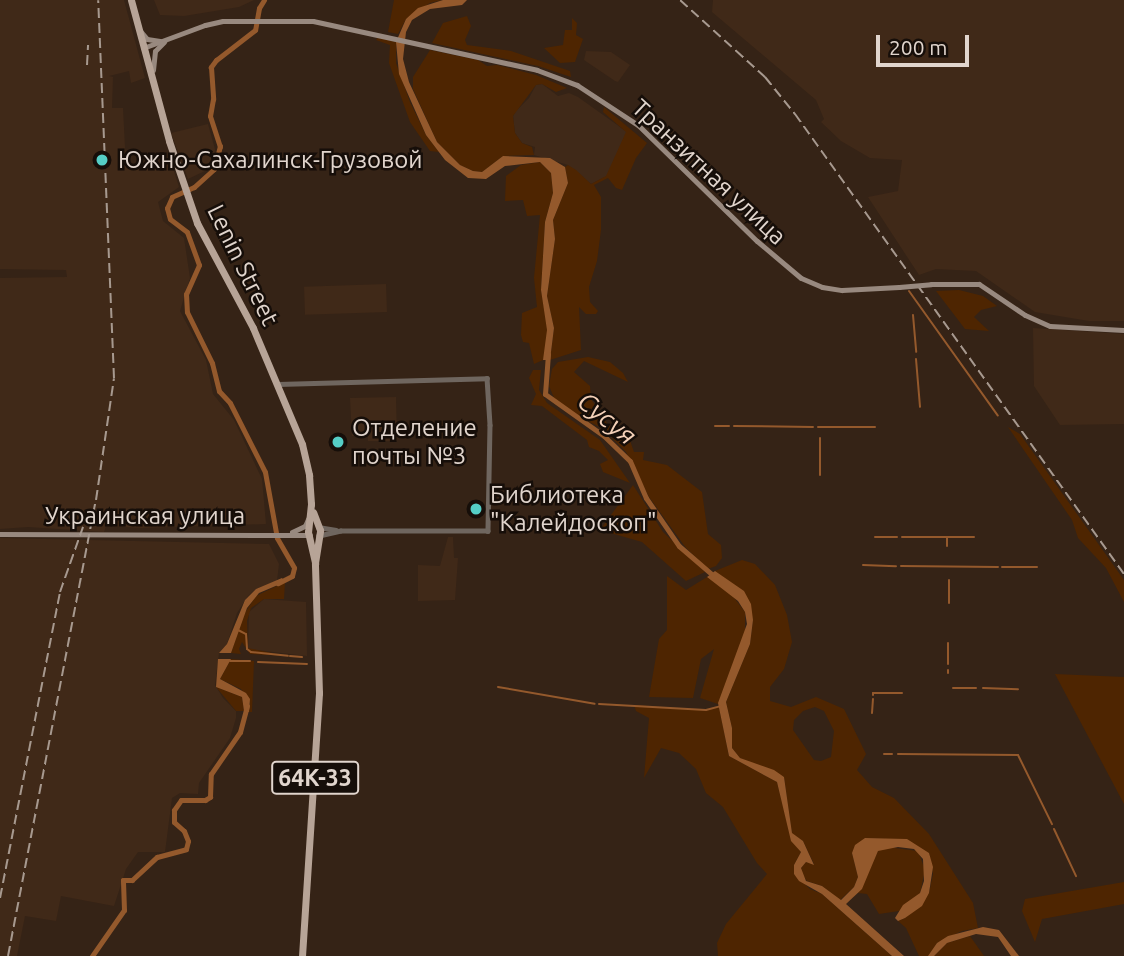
<!DOCTYPE html>
<html>
<head>
<meta charset="utf-8">
<style>
  body { margin:0 }
  #map { position:relative; width:1124px; height:956px; overflow:hidden; background:#352316; font-family:Ubuntu,sans-serif }
  div>[style] { position:absolute }
  .built>* { inset:0; background:#402918; transform-origin:0 0 }
  .green>* { inset:0; background:#4e2501 }
  .water>* { inset:0; background:#94592c }
  .stream>* { height:2px; margin:-1px; padding:0 1px; transform-origin:1px; border-radius:1px; background:#94592c }
  .river>* { height:5px; margin:-2.5px; padding:0 2.5px; transform-origin:2.5px; border-radius:2.5px; background:#94592c }
  .tertiary>* { height:4.5px; margin:-2.25px; padding:0 2.25px; transform-origin:2.25px; border-radius:2.25px; background:#6f665f }
  .secondary>* { height:5px; margin:-2.5px; padding:0 2.5px; transform-origin:2.5px; border-radius:2.5px; background:#98897f }
  .primary>* { height:7px; margin:-3.5px; padding:0 3.5px; transform-origin:3.5px; border-radius:3.5px; background:#b7a497 }
  .rail>* { height:2px; margin-top:-1px; transform-origin:0; background:repeating-linear-gradient(90deg,#a7998f 0 10px,transparent 0 15px) }
  .secondary-bridge>* { height:5px; margin:-2.5px; padding:0 2.5px; transform-origin:2.5px; border-radius:2.5px; background:#98897f }
  .dots>* { width:19px; height:19px; translate:-50% -50%; box-sizing:border-box; border:4px solid #160e09; border-radius:50% }
  span { translate:-50% -50%; white-space:nowrap; text-align:center; line-height:1.15; -webkit-text-stroke:5px #160e09; paint-order:stroke }
  .shield-label span { padding:2px 5px; background:#160e09; border:2px solid; border-radius:5px; -webkit-text-stroke-width:0 }
  .shield-label { font-size:23px; color:#e1d5cd; font-weight:700 }
  .poi-label { font-size:24px; color:#e1d5cd }
  .left { translate:0 -50%; text-align:left }
  .street-label { font-size:24px; color:#e1d5cd }
  .water-label { font-size:26px; color:#f3d0b8; font-style:italic }
  .scale { position:absolute; left:876px; top:35px; width:93px; height:32px; box-sizing:border-box; border:4px solid #e1d5cd; border-top:0; padding-left:9px; font-size:21px; line-height:24px; white-space:nowrap; color:#e1d5cd; -webkit-text-stroke:5px #160e09; paint-order:stroke }
</style>
</head>
<body>
<div id="map">
  <div class="built">
    <div style="clip-path:polygon(0 0,124px 0,145px 78px,131px 83px,129px 71px,109px 76px,113px 77px,112px 108px,123px 108px,126px 167px,132px 170px,170px 159px,179px 187px,158px 202px,163px 221px,184px 238px,190px 278px,180px 311px,206px 360px,213px 394px,234px 420px,262px 479px,266px 524px,142px 528px,106px 526px,104px 532px,28px 527px,0 529px,0 278px,67px 277px,66px 270px,0 269px)"></div>
    <div style="clip-path:polygon(154px 0,254px 0,239px 7px,184px 16px,160px 15px)"></div>
    <div style="clip-path:polygon(713px 0,1124px 0,1124px 321px,1089px 321px,1035px 312px,976px 271px,936px 269px,919px 275px,868px 197px,898px 191px,902px 160px,870px 158px,841px 141px,821px 122px,824px 119px,816px 100px,712px 12px)"></div>
    <div style="clip-path:polygon(586px 51px,611px 52px,630px 65px,618px 82px,615px 81px,584px 60px)"></div>
    <div style="clip-path:polygon(542px 84px,558px 96px,569px 93px,578px 97px,627px 132px,607px 176px,591px 184px,568px 165px,534px 155px,535px 147px,522px 143px,515px 133px,513px 116px,516px 111px,529px 98px,536px 85px)"></div>
    <div style="clip-path:polygon(208px 124px,216px 153px,209px 169px,188px 179px,171px 133px)"></div>
    <div style="left:386px;top:284px;width:28px;height:82px;rotate:88deg"></div>
    <div style="clip-path:polygon(1033px 328px,1124px 334px,1124px 424px,1060px 425px,1034px 386px)"></div>
    <div style="clip-path:polygon(396px 397px,397px 441px,368px 441px,368px 436px,352px 436px,350px 398px)"></div>
    <div style="clip-path:polygon(448px 537px,453px 537px,454px 558px,458px 558px,455px 600px,418px 601px,418px 565px,440px 566px)"></div>
    <div style="clip-path:polygon(0 538px,269px 544px,279px 564px,277px 581px,256px 589px,248px 596px,237px 613px,227px 644px,219px 653px,215px 685px,223px 698px,236px 711px,236px 718px,230px 738px,199px 783px,198px 794px,180px 793px,172px 798px,165px 852px,138px 852px,126px 869px,114px 906px,61px 896px,56px 921px,25px 916px,17px 956px,0 956px)"></div>
    <div style="clip-path:polygon(264px 599px,306px 602px,307px 656px,248px 649px,249px 612px)"></div>
  </div>
  <div class="green">
    <div style="clip-path:polygon(394px 0,442px 0,430px 3px,406px 19px,398px 34px,388px 32px)"></div>
    <div style="clip-path:polygon(467px 16px,471px 26px,465px 40px,467px 45px,511px 51px,570px 71px,571px 77px,538px 66px,432px 43px,443px 23px)"></div>
    <div style="clip-path:polygon(572px 18px,577px 23px,576px 35px,583px 39px,575px 62px,560px 63px,544px 48px,563px 45px,565px 30px,572px 30px)"></div>
    <div style="clip-path:polygon(378px 37px,396px 42px,396px 63px,410px 102px,426px 135px,439px 152px,430px 151px,410px 122px,389px 63px,390px 45px,376px 40px)"></div>
    <div style="clip-path:polygon(430px 50px,478px 60px,487px 66px,497px 65px,536px 75px,567px 88px,556px 92px,542px 84px,536px 85px,513px 116px,515px 133px,522px 143px,532px 147px,534px 155px,503px 156px,482px 172px,473px 171px,460px 165px,437px 142px,413px 89px,413px 77px)"></div>
    <div style="clip-path:polygon(604px 107px,647px 143px,636px 158px,622px 190px,616px 188px,608px 178px,594px 185px,601px 197px,601px 230px,597px 261px,589px 287px,590px 302px,598px 311px,596px 314px,586px 314px,579px 307px,581px 350px,550px 360px,554px 328px,547px 296px,555px 239px,553px 220px,568px 183px,565px 167px,568px 165px,576px 170px,591px 184px,606px 176px,626px 132px,603px 112px)"></div>
    <div style="clip-path:polygon(540px 162px,551px 173px,553px 193px,545px 222px,541px 290px,548px 330px,546px 352px,543px 360px,534px 364px,529px 343px,523px 342px,521px 335px,522px 313px,537px 307px,534px 278px,540px 215px,527px 216px,523px 200px,505px 201px,506px 176px,521px 165px)"></div>
    <div style="clip-path:polygon(959px 290px,983px 296px,997px 306px,981px 310px,974px 317px,989px 331px,965px 329px,936px 291px)"></div>
    <div style="clip-path:polygon(588px 357px,610px 362px,623px 373px,628px 382px,584px 361px,574px 372px,590px 386px,591px 399px,608px 425px,627px 432px,634px 452px,644px 452px,643px 460px,667px 465px,702px 492px,708px 534px,721px 545px,722px 558px,716px 566px,708px 569px,686px 548px,649px 497px,626px 452px,602px 428px,581px 418px,555px 400px,549px 386px,552px 369px,558px 362px)"></div>
    <div style="clip-path:polygon(533px 370px,541px 370px,539px 390px,547px 403px,600px 440px,630px 483px,603px 472px,600px 464px,608px 460px,599px 451px,589px 447px,587px 440px,542px 406px,531px 405px,536px 394px,529px 378px)"></div>
    <div style="clip-path:polygon(1008px 427px,1020px 434px,1124px 580px,1124px 602px,1106px 568px,1078px 538px,1072px 520px)"></div>
    <div style="clip-path:polygon(633px 485px,663px 532px,705px 572px,686px 581px,642px 542px,600px 530px)"></div>
    <div style="clip-path:polygon(evenodd,742px 560px,755px 564px,775px 585px,787px 615px,792px 642px,784px 669px,770px 687px,770px 701px,791px 707px,816px 697px,844px 709px,866px 754px,857px 770px,872px 787px,894px 798px,929px 834px,973px 903px,978px 928px,962px 931px,937px 943px,929px 956px,919px 956px,906px 928px,898px 921px,905px 918px,929px 893px,933px 874px,929px 853px,886px 839px,865px 838px,852px 853px,858px 877px,854px 887px,840px 900px,822px 886px,807px 881px,802px 874px,801px 868px,806px 862px,814px 864px,803px 841px,792px 834px,784px 777px,740px 758px,732px 748px,732px 728px,726px 702px,750px 644px,753px 620px,715px 571px,742px 560px,815px 707px,824px 711px,834px 731px,831px 757px,821px 761px,814px 760px,793px 730px,794px 720px,803px 711px,815px 707px)"></div>
    <div style="clip-path:polygon(667px 576px,686px 590px,707px 577px,729px 591px,745px 612px,745px 635px,718px 704px,700px 698px,714px 649px,701px 659px,693px 698px,649px 697px,659px 639px,667px 630px)"></div>
    <div style="clip-path:polygon(285px 582px,284px 599px,264px 599px,251px 608px,247px 621px,248px 648px,287px 656px,250px 654px,242px 642px,239px 649px,241px 654px,231px 653px,244px 614px,256px 596px)"></div>
    <div style="clip-path:polygon(231px 659px,254px 661px,252px 712px,249px 712px,250px 703px,241px 689px,220px 679px)"></div>
    <div style="clip-path:polygon(1055px 674px,1124px 677px,1124px 804px)"></div>
    <div style="clip-path:polygon(216px 687px,242px 697px,244px 711px,236px 711px)"></div>
    <div style="clip-path:polygon(634px 705px,706px 710px,719px 707px,729px 756px,777px 782px,792px 841px,801px 852px,794px 865px,794px 874px,810px 889px,822px 894px,892px 956px,718px 956px,717px 943px,726px 924px,767px 874px,757px 863px,723px 807px,706px 793px,696px 769px,679px 753px,661px 748px,644px 778px,649px 718px,636px 711px)"></div>
    <div style="clip-path:polygon(887px 847px,918px 851px,925px 870px,920px 893px,912px 901px,899px 911px,879px 914px,867px 894px,858px 893px,878px 851px)"></div>
    <div style="clip-path:polygon(1124px 882px,1124px 904px,1042px 919px,1035px 942px,1022px 911px,1025px 899px)"></div>
    <div style="clip-path:polygon(970px 936px,984px 956px,934px 956px,947px 943px)"></div>
  </div>
  <div class="water">
    <div style="clip-path:polygon(443px 0,467px 0,462px 5px,430px 9px,412px 20px,406px 32px,403px 59px,409px 82px,437px 142px,460px 165px,473px 171px,482px 172px,503px 156px,550px 158px,565px 167px,568px 183px,553px 220px,555px 239px,547px 296px,554px 328px,550px 360px,543px 360px,547px 330px,541px 290px,545px 222px,553px 193px,551px 173px,540px 162px,505px 166px,486px 179px,468px 178px,445px 160px,426px 135px,399px 74px,396px 42px,406px 19px,418px 8px)"></div>
    <div style="clip-path:polygon(715px 571px,744px 591px,751px 604px,753px 620px,750px 644px,726px 702px,732px 728px,732px 748px,740px 758px,774px 770px,784px 777px,792px 833px,803px 841px,814px 865px,806px 862px,801px 868px,806px 881px,822px 886px,841px 900px,854px 887px,858px 877px,852px 853px,855px 845px,865px 838px,907px 839px,929px 853px,933px 867px,929px 893px,922px 906px,905px 918px,898px 921px,895px 918px,903px 905px,920px 893px,924px 881px,923px 859px,914px 849px,898px 847px,878px 851px,862px 889px,846px 904px,904px 956px,892px 956px,822px 894px,799px 881px,794px 874px,794px 865px,801px 852px,791px 841px,777px 782px,729px 756px,718px 703px,747px 624px,745px 612px,738px 601px,707px 577px)"></div>
    <div style="clip-path:polygon(282px 578px,285px 582px,259px 593px,247px 608px,231px 653px,219px 653px,227px 644px,245px 600px,256px 589px)"></div>
    <div style="clip-path:polygon(218px 659px,231px 659px,220px 679px,246px 693px,250px 699px,249px 712px,244px 711px,242px 697px,216px 687px)"></div>
    <div style="clip-path:polygon(983px 927px,999px 930px,1019px 956px,1011px 956px,998px 937px,976px 934px,947px 943px,934px 956px,928px 956px,937px 943px,948px 936px)"></div>
  </div>
  <div class="stream">
    <div style="left:909px;top:291px;width:153px;rotate:54.5deg"></div>
    <div style="left:913px;top:315px;width:37px;rotate:85deg"></div>
    <div style="left:916px;top:359px;width:48px;rotate:85.2deg"></div>
    <div style="left:715px;top:426px;width:14px"></div>
    <div style="left:734px;top:426px;width:79px;rotate:0.7deg"></div>
    <div style="left:818px;top:427px;width:57px"></div>
    <div style="left:820px;top:438px;width:37px;rotate:90deg"></div>
    <div style="left:875px;top:537px;width:22px"></div>
    <div style="left:902px;top:537px;width:72px"></div>
    <div style="left:947px;top:537px;width:9px;rotate:90deg"></div>
    <div style="left:863px;top:565px;width:33px;rotate:2deg"></div>
    <div style="left:901px;top:566px;width:97px;rotate:0.6deg"></div>
    <div style="left:1002px;top:567px;width:35px"></div>
    <div style="left:949px;top:603px;width:23px;rotate:-90deg"></div>
    <div style="left:238px;top:630px;width:9px;rotate:27deg"></div>
    <div style="left:246px;top:634px;width:15px;rotate:86deg"></div>
    <div style="left:247px;top:649px;width:5px;rotate:37deg"></div>
    <div style="left:251px;top:652px;width:37px;rotate:6deg"></div>
    <div style="left:290px;top:656px;width:12px;rotate:5deg"></div>
    <div style="left:230px;top:661px;width:20px"></div>
    <div style="left:258px;top:662px;width:49px;rotate:2.3deg"></div>
    <div style="left:948px;top:664px;width:21px;rotate:-90deg"></div>
    <div style="left:948px;top:673px;width:3px;rotate:-90deg"></div>
    <div style="left:498px;top:687px;width:98px;rotate:9.9deg"></div>
    <div style="left:953px;top:688px;width:23px"></div>
    <div style="left:983px;top:688px;width:35px;rotate:2deg"></div>
    <div style="left:873px;top:695px;width:2px;rotate:-90deg"></div>
    <div style="left:873px;top:693px;width:29px"></div>
    <div style="left:599px;top:704px;width:107px;rotate:3.2deg"></div>
    <div style="left:706px;top:710px;width:16px;rotate:-15deg"></div>
    <div style="left:872px;top:713px;width:14px;rotate:-86deg"></div>
    <div style="left:884px;top:754px;width:8px"></div>
    <div style="left:898px;top:754px;width:120px;rotate:0.5deg"></div>
    <div style="left:1018px;top:755px;width:77px;rotate:63.8deg"></div>
    <div style="left:1054px;top:829px;width:52px;rotate:64.9deg"></div>
  </div>
  <div class="river">
    <div style="left:264px;top:0;width:9px;rotate:122deg"></div>
    <div style="left:259px;top:8px;width:22px;rotate:100deg"></div>
    <div style="left:255px;top:30px;width:49px;rotate:142.4deg"></div>
    <div style="left:216px;top:60px;width:9px;rotate:126deg"></div>
    <div style="left:211px;top:67px;width:32px;rotate:86deg"></div>
    <div style="left:213px;top:99px;width:17px;rotate:100deg"></div>
    <div style="left:210px;top:116px;width:32px;rotate:72deg"></div>
    <div style="left:220px;top:146px;width:24px;rotate:105deg"></div>
    <div style="left:214px;top:169px;width:27px;rotate:138deg"></div>
    <div style="left:194px;top:187px;width:24px;rotate:156deg"></div>
    <div style="left:172px;top:197px;width:12px;rotate:114deg"></div>
    <div style="left:167px;top:208px;width:11px;rotate:75deg"></div>
    <div style="left:170px;top:219px;width:21px;rotate:37deg"></div>
    <div style="left:187px;top:232px;width:35px;rotate:70deg"></div>
    <div style="left:199px;top:265px;width:32px;rotate:114deg"></div>
    <div style="left:186px;top:294px;width:18px;rotate:87deg"></div>
    <div style="left:187px;top:312px;width:57px;rotate:63.9deg"></div>
    <div style="left:212px;top:363px;width:29px;rotate:76deg"></div>
    <div style="left:219px;top:391px;width:16px;rotate:47deg"></div>
    <div style="left:230px;top:403px;width:77px;rotate:63.1deg"></div>
    <div style="left:265px;top:472px;width:67px;rotate:79.7deg"></div>
    <div style="left:277px;top:538px;width:34px;rotate:60deg"></div>
    <div style="left:294px;top:568px;width:8px;rotate:104deg"></div>
    <div style="left:292px;top:576px;width:16px;rotate:153deg"></div>
    <div style="left:548px;top:354px;width:40px;rotate:94.3deg"></div>
    <div style="left:545px;top:394px;width:72px;rotate:35.4deg"></div>
    <div style="left:604px;top:436px;width:36px;rotate:44deg"></div>
    <div style="left:630px;top:461px;width:40px;rotate:66.6deg"></div>
    <div style="left:646px;top:498px;width:58px;rotate:55.5deg"></div>
    <div style="left:679px;top:546px;width:48px;rotate:40.7deg"></div>
    <div style="left:92px;top:956px;width:56px;rotate:-55.2deg"></div>
    <div style="left:124px;top:910px;width:30px;rotate:-92deg"></div>
    <div style="left:123px;top:880px;width:9px"></div>
    <div style="left:132px;top:880px;width:34px;rotate:-43deg"></div>
    <div style="left:157px;top:857px;width:30px;rotate:-15deg"></div>
    <div style="left:186px;top:849px;width:8px;rotate:-76deg"></div>
    <div style="left:188px;top:841px;width:11px;rotate:-112deg"></div>
    <div style="left:184px;top:831px;width:13px;rotate:-138deg"></div>
    <div style="left:174px;top:822px;width:12px;rotate:-90deg"></div>
    <div style="left:174px;top:810px;width:12px;rotate:-55deg"></div>
    <div style="left:181px;top:800px;width:24px"></div>
    <div style="left:205px;top:800px;width:6px;rotate:-31deg"></div>
    <div style="left:210px;top:797px;width:23px;rotate:-88deg"></div>
    <div style="left:211px;top:774px;width:51px;rotate:-55.4deg"></div>
    <div style="left:240px;top:732px;width:27px;rotate:-75deg"></div>
  </div>
  <div class="tertiary">
    <div style="left:278px;top:384px;width:209px;rotate:-1.6deg"></div>
    <div style="left:487px;top:378px;width:47px;rotate:86.3deg"></div>
    <div style="left:490px;top:425px;width:106px;rotate:91.1deg"></div>
    <div style="left:488px;top:531px;width:147px;rotate:180deg"></div>
    <div style="left:341px;top:531px;width:23px;rotate:167deg"></div>
    <div style="left:318px;top:527px;width:18px;rotate:9deg"></div>
  </div>
  <div class="secondary">
    <div style="left:141px;top:32px;width:9px;rotate:49deg"></div>
    <div style="left:147px;top:39px;width:13px;rotate:9deg"></div>
    <div style="left:143px;top:48px;width:66px;rotate:-20.4deg"></div>
    <div style="left:205px;top:25px;width:18px;rotate:-13deg"></div>
    <div style="left:223px;top:21px;width:90px"></div>
    <div style="left:313px;top:21px;width:229px;rotate:12.3deg"></div>
    <div style="left:537px;top:70px;width:43px;rotate:20.6deg"></div>
    <div style="left:577px;top:85px;width:73px;rotate:33.3deg"></div>
    <div style="left:638px;top:125px;width:166px;rotate:44.3deg"></div>
    <div style="left:757px;top:241px;width:57px;rotate:40.1deg"></div>
    <div style="left:801px;top:278px;width:23px;rotate:23deg"></div>
    <div style="left:822px;top:287px;width:20px;rotate:9deg"></div>
    <div style="left:842px;top:290px;width:57px;rotate:-3deg"></div>
    <div style="left:153px;top:70px;width:19px;rotate:-84deg"></div>
    <div style="left:155px;top:51px;width:13px;rotate:-45deg"></div>
    <div style="left:931px;top:284px;width:48px"></div>
    <div style="left:979px;top:284px;width:55px;rotate:34deg"></div>
    <div style="left:1025px;top:315px;width:27px;rotate:24deg"></div>
    <div style="left:1050px;top:326px;width:74px;rotate:3.1deg"></div>
    <div style="left:292px;top:532px;width:14px;rotate:-25deg"></div>
    <div style="left:305px;top:526px;width:8px;rotate:-67deg"></div>
    <div style="left:0;top:534px;width:310px;rotate:0.2deg"></div>
  </div>
  <div class="primary">
    <div style="left:131px;top:0;width:146px;rotate:74.9deg"></div>
    <div style="left:169px;top:141px;width:87px;rotate:71.1deg"></div>
    <div style="left:197px;top:223px;width:119px;rotate:61.9deg"></div>
    <div style="left:253px;top:328px;width:126px;rotate:67.1deg"></div>
    <div style="left:302px;top:444px;width:32px;rotate:77deg"></div>
    <div style="left:309px;top:475px;width:29px;rotate:86deg"></div>
    <div style="left:311px;top:504px;width:28px;rotate:96deg"></div>
    <div style="left:308px;top:532px;width:32px;rotate:77deg"></div>
    <div style="left:302px;top:956px;width:264px;rotate:-86.3deg"></div>
    <div style="left:319px;top:693px;width:130px;rotate:-91.8deg"></div>
    <div style="left:315px;top:563px;width:33px;rotate:-81deg"></div>
    <div style="left:320px;top:530px;width:19px;rotate:-111deg"></div>
  </div>
  <div class="rail">
    <div style="left:680px;top:0;width:115px;rotate:42.2deg"></div>
    <div style="left:765px;top:77px;width:48px;rotate:51deg"></div>
    <div style="left:795px;top:114px;width:566px;rotate:54.43deg"></div>
    <div style="left:87px;top:65px;width:20px;rotate:-87deg"></div>
    <div style="left:0;top:898px;width:312px;rotate:-78.9deg"></div>
    <div style="left:60px;top:592px;width:69px;rotate:-70.5deg"></div>
    <div style="left:8px;top:956px;width:464px;rotate:-79.1deg"></div>
    <div style="left:96px;top:500px;width:123px;rotate:-81.6deg"></div>
    <div style="left:114px;top:378px;width:378px;rotate:-92.4deg"></div>
  </div>
  <div class="secondary-bridge">
    <div style="left:899px;top:287px;width:32px;rotate:-5deg"></div>
  </div>
  <div class="dots">
    <div style="left:102px;top:160px;background:#55cec6"></div>
    <div style="left:338px;top:442px;background:#55cec6"></div>
    <div style="left:476px;top:509px;background:#55cec6"></div>
  </div>
  <div class="shield-label">
    <span style="left:315px;top:778px">64К-33</span>
  </div>
  <div class="poi-label">
    <span class="left" style="left:118px;top:160px">Южно-Сахалинск-Грузовой</span>
    <span class="left" style="left:352px;top:442px">Отделение<br>почты №3</span>
    <span class="left" style="left:490px;top:509px">Библиотека<br>"Калейдоскоп"</span>
  </div>
  <div class="street-label">
    <span style="left:709px;top:172px;rotate:43deg">Транзитная улица</span>
    <span style="left:243px;top:265px;rotate:64deg">Lenin Street</span>
    <span style="left:145px;top:516px">Украинская улица</span>
  </div>
  <div class="water-label">
    <span style="left:607px;top:418px;rotate:39deg">Сусуя</span>
  </div>
  <div class="scale">200 m</div>
</div>
</body>
</html>
